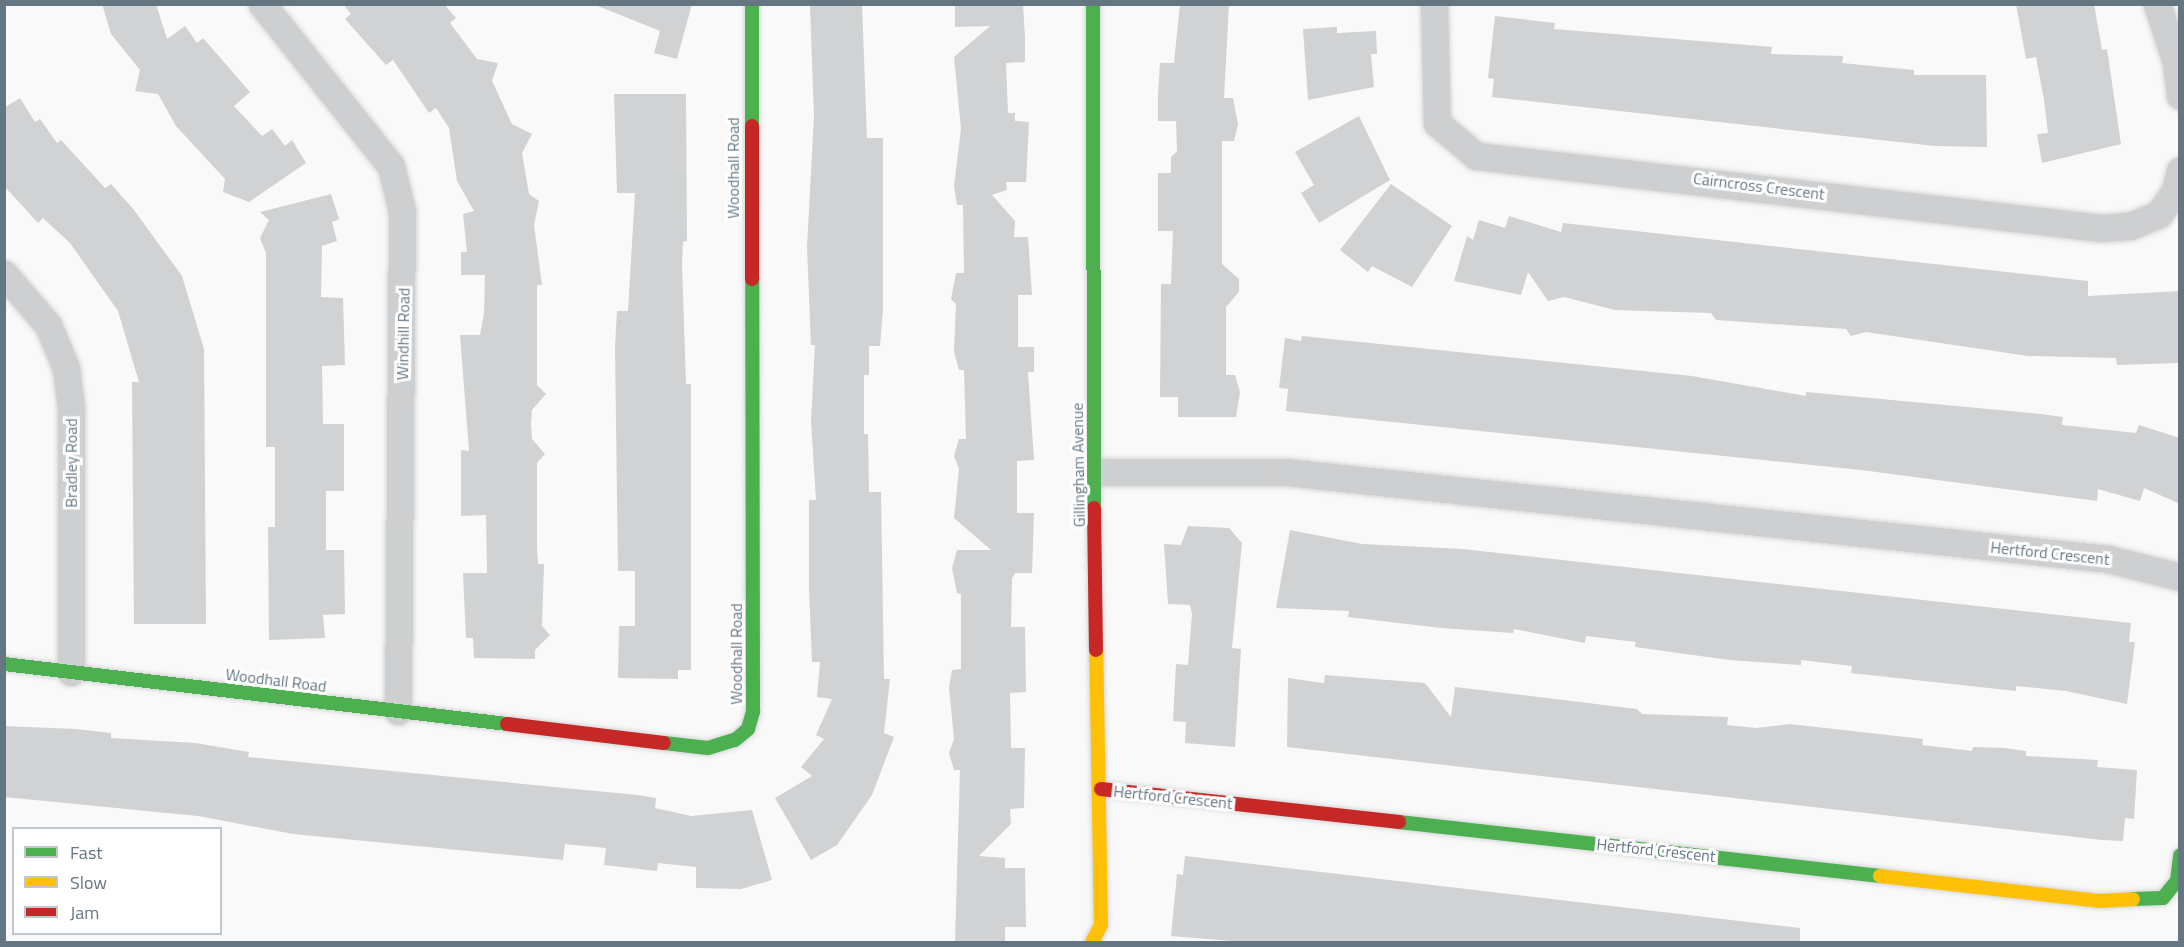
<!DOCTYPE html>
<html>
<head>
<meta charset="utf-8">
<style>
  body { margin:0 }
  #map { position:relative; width:2184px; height:947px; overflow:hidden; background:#f9f9f9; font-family:"Titillium Web",sans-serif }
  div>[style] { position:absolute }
  .building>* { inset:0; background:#d0d2d3 }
  .roads { filter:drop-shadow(0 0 2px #d5d6d7) drop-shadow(0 0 2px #d5d6d7) }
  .street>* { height:27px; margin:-13.5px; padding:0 13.5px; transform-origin:13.5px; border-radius:13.5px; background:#cecfd0 }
  .fast>* { height:14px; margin:-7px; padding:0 7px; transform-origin:7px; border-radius:7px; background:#4caf50 }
  .slow>* { height:14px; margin:-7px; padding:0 7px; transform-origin:7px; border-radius:7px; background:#ffc107 }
  .jam>* { height:14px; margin:-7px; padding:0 7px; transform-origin:7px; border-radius:7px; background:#c62828 }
  span { translate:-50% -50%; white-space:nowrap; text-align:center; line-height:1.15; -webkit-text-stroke:6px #fff; paint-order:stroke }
  .street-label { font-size:16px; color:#657683 }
  .frame { position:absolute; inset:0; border:6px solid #657683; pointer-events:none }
  .legend { position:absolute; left:12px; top:827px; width:210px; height:108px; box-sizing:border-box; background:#fff; border:2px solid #c1c8cd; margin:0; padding:8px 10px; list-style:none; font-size:18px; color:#657683 }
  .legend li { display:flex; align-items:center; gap:12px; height:30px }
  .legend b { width:30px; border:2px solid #c1c8cd }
</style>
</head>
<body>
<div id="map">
  <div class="building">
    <div style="clip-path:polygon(102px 4px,156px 4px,167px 39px,185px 26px,197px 43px,203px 38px,250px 92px,234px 106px,262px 136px,272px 129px,285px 146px,292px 140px,306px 163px,249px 202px,223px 192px,225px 179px,176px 126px,158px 94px,135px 91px,140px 70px,111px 34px)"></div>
    <div style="clip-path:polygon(343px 4px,444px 4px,456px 18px,450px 23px,477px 59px,498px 63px,492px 81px,512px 124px,532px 134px,522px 153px,529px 194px,539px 201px,534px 225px,542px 285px,537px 285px,537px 385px,546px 394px,532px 410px,531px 425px,532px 439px,545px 454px,537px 463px,537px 549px,538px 564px,544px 564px,542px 626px,550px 635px,535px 650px,535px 659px,474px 658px,473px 638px,466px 638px,463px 573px,487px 573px,486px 515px,461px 516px,461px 450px,469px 451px,460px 335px,480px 335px,484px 313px,485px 275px,461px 275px,461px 252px,467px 252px,463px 214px,474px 211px,457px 181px,449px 128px,436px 108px,429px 113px,393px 60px,386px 65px,345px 19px,351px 14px)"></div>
    <div style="clip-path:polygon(593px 4px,692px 4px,677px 59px,654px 53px,660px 31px)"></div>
    <div style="clip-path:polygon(815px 4px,862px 4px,867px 138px,883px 138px,883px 309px,880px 346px,869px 346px,869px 375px,864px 375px,864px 434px,868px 434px,869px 492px,881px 492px,884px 679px,890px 679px,884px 733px,894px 737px,872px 795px,837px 845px,811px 860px,775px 798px,812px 776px,801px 767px,824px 739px,816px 735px,832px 699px,817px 697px,820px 662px,812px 662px,809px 589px,809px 500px,816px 500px,811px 422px,815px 345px,811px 345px,807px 247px,814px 116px,810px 6px)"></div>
    <div style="clip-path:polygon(955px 4px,1023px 4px,1025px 38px,1025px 62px,1006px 63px,1008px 113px,1015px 113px,1015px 121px,1029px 122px,1026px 182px,1006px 182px,1007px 190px,992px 195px,1015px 221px,1014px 237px,1028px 237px,1032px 295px,1018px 295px,1018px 347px,1034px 347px,1034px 372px,1028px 372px,1034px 460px,1017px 461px,1017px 513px,1034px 513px,1032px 573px,1015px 573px,1012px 579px,1011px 627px,1025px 627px,1026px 692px,1010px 693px,1011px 748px,1025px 748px,1024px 808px,1010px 809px,1011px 824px,979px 856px,1005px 858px,1005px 868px,1025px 868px,1026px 927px,1005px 927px,1005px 942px,955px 942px,960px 770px,954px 770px,949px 753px,954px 739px,949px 687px,952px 670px,961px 669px,961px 594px,957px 593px,952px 568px,957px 550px,991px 550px,954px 518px,959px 469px,954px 456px,959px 439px,966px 439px,964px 370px,959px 370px,954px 352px,956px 304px,951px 299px,956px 273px,964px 273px,963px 205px,957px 205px,954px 186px,961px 129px,954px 57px,990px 26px,955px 27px)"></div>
    <div style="clip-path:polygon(1180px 4px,1229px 4px,1224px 98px,1233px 98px,1238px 125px,1234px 141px,1222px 141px,1222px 264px,1239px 279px,1239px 292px,1226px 307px,1226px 375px,1235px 375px,1240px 392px,1236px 417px,1178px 417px,1178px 397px,1160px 397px,1161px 284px,1171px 284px,1173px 231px,1158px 231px,1158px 173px,1171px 173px,1171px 157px,1177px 151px,1176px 121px,1158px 121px,1158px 95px,1160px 63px,1174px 63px)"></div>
    <div style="clip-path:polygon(2016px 4px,2094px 4px,2102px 50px,2107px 49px,2121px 144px,2042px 163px,2037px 134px,2048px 133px,2044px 100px,2036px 57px,2026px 59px)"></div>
    <div style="clip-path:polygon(1495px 16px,1555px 23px,1554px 29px,1772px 47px,1771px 54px,1843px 56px,1842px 63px,1914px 70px,1914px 75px,1986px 75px,1987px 147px,1935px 146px,1492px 97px,1494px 79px,1488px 78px)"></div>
    <div style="clip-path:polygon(1337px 27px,1337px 33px,1376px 31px,1377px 54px,1371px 54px,1374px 87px,1308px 100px,1303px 29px)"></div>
    <div style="clip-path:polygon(614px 94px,686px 94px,687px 241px,683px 242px,682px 264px,686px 384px,691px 384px,691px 670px,678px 670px,678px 679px,618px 678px,619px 626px,635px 626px,635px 571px,618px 571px,615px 347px,617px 311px,628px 311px,635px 193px,617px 193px)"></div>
    <div style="clip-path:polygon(20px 98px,35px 122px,40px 119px,57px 143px,61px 140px,105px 188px,111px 184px,134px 210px,182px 276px,204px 349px,206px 624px,134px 624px,132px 382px,139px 382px,118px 311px,70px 243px,43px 218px,38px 223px,4px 186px,4px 108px)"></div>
    <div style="clip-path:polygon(1359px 116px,1390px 180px,1319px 223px,1301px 193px,1314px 185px,1295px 152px)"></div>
    <div style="clip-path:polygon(1391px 184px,1452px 226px,1412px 287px,1372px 266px,1368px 272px,1340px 250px)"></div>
    <div style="clip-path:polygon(331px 194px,339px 219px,332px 222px,337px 241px,322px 246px,321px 297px,343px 298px,345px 365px,322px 366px,323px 424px,344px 424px,344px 491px,326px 491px,326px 550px,344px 550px,345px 614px,323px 615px,325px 638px,269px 640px,268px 527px,275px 527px,275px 447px,266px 447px,266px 253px,260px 238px,269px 220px,260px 212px)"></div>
    <div style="clip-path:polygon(1509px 216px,1561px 232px,1563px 223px,2088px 281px,2088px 296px,2180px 291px,2180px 363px,2117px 365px,2116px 358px,2028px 356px,1866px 332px,1851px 336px,1846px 329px,1716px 320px,1711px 313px,1615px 310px,1564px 297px,1548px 301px,1528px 272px,1521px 295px,1454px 281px,1467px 236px,1473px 240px,1479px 220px,1505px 228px)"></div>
    <div style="clip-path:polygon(1302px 336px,1692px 376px,1806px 396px,1806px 392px,2041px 414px,2063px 417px,2062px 425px,2136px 433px,2139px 425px,2180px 438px,2180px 504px,2144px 488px,2140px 501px,2098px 489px,2097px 501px,1861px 470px,1286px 411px,1288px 389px,1279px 388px,1285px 338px,1301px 341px)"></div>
    <div style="clip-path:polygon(1188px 526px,1229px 528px,1242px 543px,1232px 648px,1241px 649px,1235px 747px,1185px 743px,1186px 722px,1173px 721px,1176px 664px,1188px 665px,1192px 614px,1190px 605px,1168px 604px,1164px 544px,1181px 545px)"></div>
    <div style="clip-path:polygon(1290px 530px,1362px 544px,1462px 549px,2131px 623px,2129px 642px,2135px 642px,2127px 704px,2066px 691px,2016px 686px,2016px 691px,1851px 673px,1852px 666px,1801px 660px,1801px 665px,1729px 660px,1635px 647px,1636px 642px,1586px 636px,1585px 643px,1514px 629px,1513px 633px,1441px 628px,1348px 617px,1349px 611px,1276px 608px)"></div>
    <div style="clip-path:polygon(1325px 675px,1425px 683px,1451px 717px,1455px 687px,1637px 709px,1642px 714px,1728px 717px,1727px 725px,1756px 728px,1790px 724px,1923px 739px,1922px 745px,1972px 751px,1973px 747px,2005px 748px,2026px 751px,2026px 756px,2098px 760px,2097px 767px,2137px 770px,2134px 819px,2125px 818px,2123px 841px,2102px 840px,1287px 747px,1288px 678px,1324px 683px)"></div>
    <div style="clip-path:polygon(4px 726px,76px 729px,111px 733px,111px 738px,195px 743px,249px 752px,248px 757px,637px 795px,656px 798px,655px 808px,691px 816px,752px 810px,772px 880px,741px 889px,696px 888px,696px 867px,658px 863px,657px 871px,604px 865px,606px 848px,565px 844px,563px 860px,293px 834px,198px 816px,4px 797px)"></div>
    <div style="clip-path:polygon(1185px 856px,1800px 928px,1800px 942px,1244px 942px,1171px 936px,1177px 874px,1183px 875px)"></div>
  </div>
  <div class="roads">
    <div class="street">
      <div style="left:262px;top:4px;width:207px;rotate:51.5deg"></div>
      <div style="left:391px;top:166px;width:46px;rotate:76.3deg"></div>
      <div style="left:402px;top:211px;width:500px;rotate:90.46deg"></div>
      <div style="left:1434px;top:4px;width:119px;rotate:88.6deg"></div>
      <div style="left:1437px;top:123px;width:51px;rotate:40.2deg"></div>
      <div style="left:1476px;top:156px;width:629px;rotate:6.57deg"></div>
      <div style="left:2101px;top:228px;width:29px;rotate:-4deg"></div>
      <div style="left:2130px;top:226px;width:31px;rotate:-22deg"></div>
      <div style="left:2159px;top:214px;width:28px;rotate:-55deg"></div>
      <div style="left:2175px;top:191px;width:21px;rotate:-76deg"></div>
      <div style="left:2157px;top:4px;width:61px;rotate:71.9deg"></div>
      <div style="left:2176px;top:62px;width:34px;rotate:83deg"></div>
      <div style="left:4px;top:274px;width:67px;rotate:49.2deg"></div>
      <div style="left:48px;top:325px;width:47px;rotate:67.3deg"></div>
      <div style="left:66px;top:368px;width:40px;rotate:82.9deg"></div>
      <div style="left:71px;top:408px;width:264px;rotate:90deg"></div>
      <div style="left:1093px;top:472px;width:192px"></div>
      <div style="left:1285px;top:472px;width:828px;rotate:6.03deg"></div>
      <div style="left:2108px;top:559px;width:74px;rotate:14deg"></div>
    </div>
    <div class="fast">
      <div style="left:752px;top:4px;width:122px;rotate:90deg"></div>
      <div style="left:1093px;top:4px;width:504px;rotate:89.89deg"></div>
      <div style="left:4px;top:664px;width:507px;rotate:6.8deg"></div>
      <div style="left:664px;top:743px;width:44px;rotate:6.5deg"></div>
      <div style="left:708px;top:748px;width:28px;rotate:-17deg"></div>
      <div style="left:735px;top:740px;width:17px;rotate:-40deg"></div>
      <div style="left:748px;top:729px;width:19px;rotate:-74deg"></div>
      <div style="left:753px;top:711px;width:432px;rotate:-90.1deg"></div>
      <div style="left:1399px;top:822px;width:484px;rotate:6.4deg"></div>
      <div style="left:2133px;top:899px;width:30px;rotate:-2deg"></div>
      <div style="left:2163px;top:898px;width:22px;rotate:-51deg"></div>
      <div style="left:2177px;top:881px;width:26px;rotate:-83deg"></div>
    </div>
    <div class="slow">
      <div style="left:1880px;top:876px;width:220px;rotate:6.5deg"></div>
      <div style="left:2099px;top:901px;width:34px;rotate:-3deg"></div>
      <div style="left:1092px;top:942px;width:19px;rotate:-62deg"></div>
      <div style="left:1101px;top:925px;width:275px;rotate:-91deg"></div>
    </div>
    <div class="jam">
      <div style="left:752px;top:126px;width:153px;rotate:90deg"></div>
      <div style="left:1094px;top:508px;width:142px;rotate:89.2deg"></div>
      <div style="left:507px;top:724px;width:158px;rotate:6.9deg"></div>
      <div style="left:1101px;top:789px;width:300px;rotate:6.3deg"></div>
    </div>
  </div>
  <div class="street-label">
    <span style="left:733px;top:168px;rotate:-90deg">Woodhall Road</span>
    <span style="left:1759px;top:186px;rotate:7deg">Cairncross Crescent</span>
    <span style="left:403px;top:334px;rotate:-89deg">Windhill Road</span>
    <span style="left:71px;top:463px;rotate:-90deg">Bradley Road</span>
    <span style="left:1078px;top:465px;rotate:-91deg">Gillingham Avenue</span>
    <span style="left:2050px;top:553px;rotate:6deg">Hertford Crescent</span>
    <span style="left:736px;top:654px;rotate:-90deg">Woodhall Road</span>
    <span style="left:276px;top:680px;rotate:7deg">Woodhall Road</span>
    <span style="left:1173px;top:797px;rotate:6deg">Hertford Crescent</span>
    <span style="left:1656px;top:850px;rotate:6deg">Hertford Crescent</span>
  </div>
  <div class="frame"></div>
  <ul class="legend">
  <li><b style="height:8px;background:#4caf50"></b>Fast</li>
  <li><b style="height:8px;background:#ffc107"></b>Slow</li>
  <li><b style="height:8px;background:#c62828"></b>Jam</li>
  </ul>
</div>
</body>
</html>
